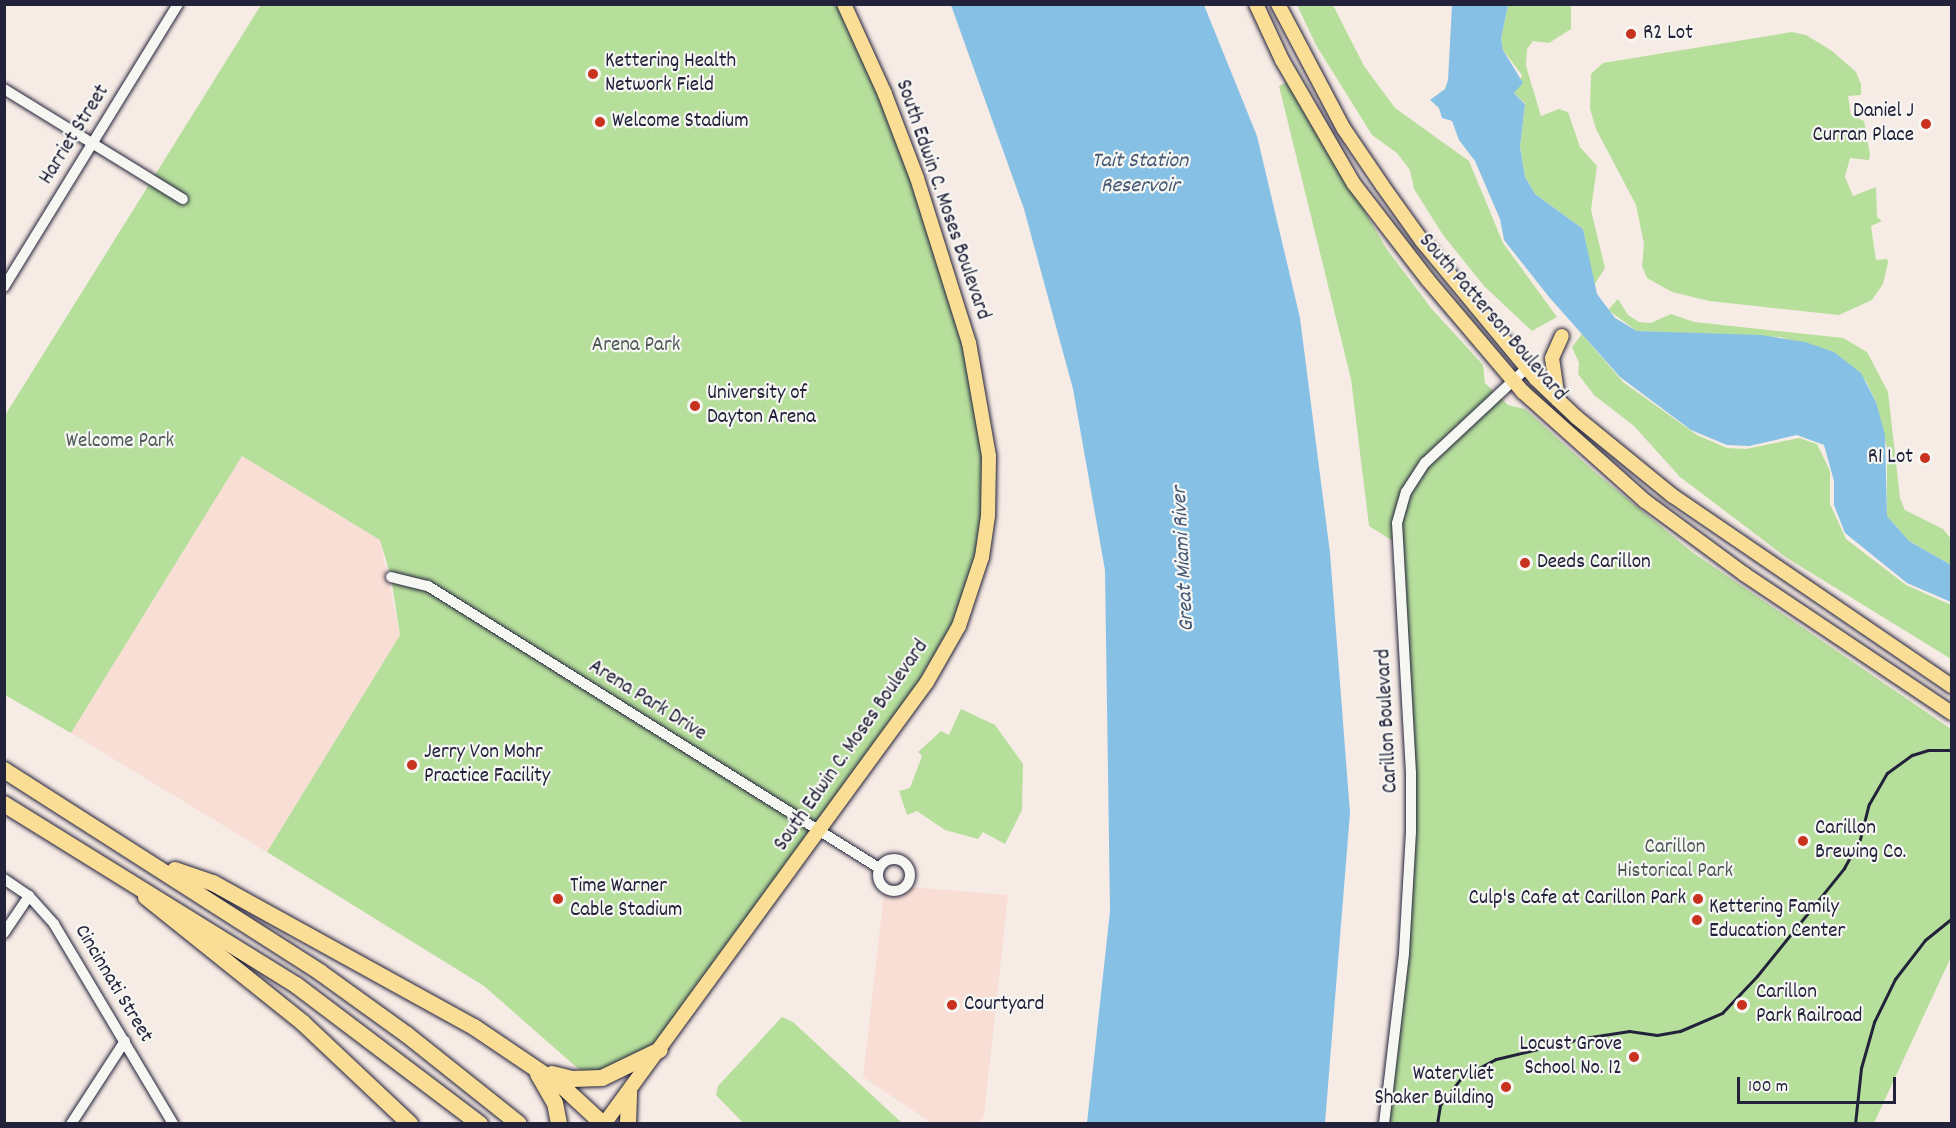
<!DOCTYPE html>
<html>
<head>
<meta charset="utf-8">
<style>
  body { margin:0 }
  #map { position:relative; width:1956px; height:1128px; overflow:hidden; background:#f7ebe5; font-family:Dekko,sans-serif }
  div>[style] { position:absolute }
  .built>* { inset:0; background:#f8ded5 }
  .green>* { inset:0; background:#b7df9c }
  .water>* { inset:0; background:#86c0e5 }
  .roads { filter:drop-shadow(0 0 2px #22223b) drop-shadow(0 0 2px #22223b) }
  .minor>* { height:10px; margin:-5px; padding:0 5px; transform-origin:5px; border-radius:5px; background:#f6f6f2 }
  .minor>.ring { margin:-5px; padding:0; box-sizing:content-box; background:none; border:10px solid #f6f6f2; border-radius:50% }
  .major>* { height:14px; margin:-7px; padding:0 7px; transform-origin:7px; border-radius:7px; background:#fbde96 }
  .highway>* { height:16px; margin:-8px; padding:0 8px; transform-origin:8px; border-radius:8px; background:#fbde96 }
  .rail>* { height:3px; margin:-1.5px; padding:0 1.5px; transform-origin:1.5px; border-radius:1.5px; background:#22223b }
  .dots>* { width:16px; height:16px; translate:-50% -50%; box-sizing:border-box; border:3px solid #f6f6f2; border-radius:50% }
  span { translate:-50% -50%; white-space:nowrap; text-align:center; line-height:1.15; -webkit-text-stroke:4.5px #f6f6f2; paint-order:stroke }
  .poi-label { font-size:21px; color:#22223b }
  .left { translate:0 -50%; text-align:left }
  .right { translate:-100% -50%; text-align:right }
  .street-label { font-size:21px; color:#22223b }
  .park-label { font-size:21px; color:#4f5b58 }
  .water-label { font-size:22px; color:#455976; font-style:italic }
  .frame { position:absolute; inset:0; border:6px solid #22223b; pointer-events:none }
  .scale { position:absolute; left:1737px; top:1077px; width:159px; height:27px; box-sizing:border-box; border:3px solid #22223b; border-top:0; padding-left:8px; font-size:18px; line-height:21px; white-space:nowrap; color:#22223b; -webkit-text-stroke:4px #f6f6f2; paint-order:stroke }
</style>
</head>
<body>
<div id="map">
  <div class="built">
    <div style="clip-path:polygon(242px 456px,380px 540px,400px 635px,267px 852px,71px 733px)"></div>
    <div style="clip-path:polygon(885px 885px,1008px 895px,984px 1116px,979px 1123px,932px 1123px,863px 1077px)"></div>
  </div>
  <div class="green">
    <div style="clip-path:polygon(261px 5px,844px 5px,885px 94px,981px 395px,988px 516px,959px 626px,671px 1036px,591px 1080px,484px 986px,267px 852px,400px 635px,391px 577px,380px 540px,242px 456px,71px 733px,5px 695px,4px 417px)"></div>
    <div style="clip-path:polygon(1297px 5px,1333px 5px,1364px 66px,1395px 108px,1469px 161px,1503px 243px,1557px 317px,1532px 331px,1484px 286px,1443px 235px,1414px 189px,1410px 170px,1397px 153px,1372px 135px,1316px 45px)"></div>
    <div style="clip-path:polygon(1508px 5px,1571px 5px,1571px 29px,1549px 43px,1533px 41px,1527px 49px,1526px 66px,1541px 116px,1559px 109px,1568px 112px,1580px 147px,1597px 166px,1591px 210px,1605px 268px,1594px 285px,1583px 229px,1535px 194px,1525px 177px,1520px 147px,1525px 103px,1514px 93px,1522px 75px,1503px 50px,1501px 39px)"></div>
    <div style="clip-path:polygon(1792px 32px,1806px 35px,1832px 51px,1856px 72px,1861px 84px,1861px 95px,1848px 96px,1851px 115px,1864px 121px,1870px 155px,1869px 160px,1850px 158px,1845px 177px,1853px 196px,1876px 187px,1877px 217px,1882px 221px,1871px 226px,1876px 260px,1887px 259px,1888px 262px,1883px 284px,1872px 300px,1839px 315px,1709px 301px,1672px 292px,1647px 278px,1642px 266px,1644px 244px,1636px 205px,1596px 129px,1590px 109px,1591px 74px,1603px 63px)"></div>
    <div style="clip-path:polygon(1289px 81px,1386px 248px,1431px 308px,1483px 365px,1485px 383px,1508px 405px,1525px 409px,1597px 474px,1692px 552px,1951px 729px,1951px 957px,1874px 1123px,1384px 1123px,1411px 832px,1396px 543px,1369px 526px,1351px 379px,1279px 86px)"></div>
    <div style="clip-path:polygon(1618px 299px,1628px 315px,1639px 322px,1651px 323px,1671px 314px,1694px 322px,1843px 338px,1867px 352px,1888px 392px,1900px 498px,1905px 510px,1943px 529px,1951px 539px,1951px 565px,1909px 541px,1887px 516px,1887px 448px,1876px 402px,1866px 381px,1834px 352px,1780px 337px,1637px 331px,1608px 310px)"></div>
    <div style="clip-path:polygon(1582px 334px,1623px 382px,1697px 435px,1727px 448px,1746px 449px,1799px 438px,1817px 444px,1830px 471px,1830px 504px,1846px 539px,1906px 585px,1951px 605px,1951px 659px,1787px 558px,1680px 477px,1634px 426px,1594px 395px,1578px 374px,1579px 363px,1572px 347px)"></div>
    <div style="clip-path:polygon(961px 709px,995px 725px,1023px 764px,1022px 810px,1005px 844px,983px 832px,978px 839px,945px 830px,917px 811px,907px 815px,899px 791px,910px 788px,922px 756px,918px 752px,941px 731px,949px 735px)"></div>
    <div style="clip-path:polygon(782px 1017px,793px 1022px,902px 1123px,743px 1123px,716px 1095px,718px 1086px)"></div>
  </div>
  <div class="water">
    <div style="clip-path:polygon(951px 5px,1204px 5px,1257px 136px,1300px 318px,1330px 553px,1350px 813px,1325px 1123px,1087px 1123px,1110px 911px,1105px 570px,1073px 389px,1024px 209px)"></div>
    <div style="clip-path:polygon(1452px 5px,1508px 5px,1501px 39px,1503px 50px,1523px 83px,1514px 93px,1525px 104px,1520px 147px,1525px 177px,1535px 194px,1583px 229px,1597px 294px,1615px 318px,1637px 331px,1761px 335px,1805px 342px,1834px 352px,1861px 373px,1876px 402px,1885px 435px,1887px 516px,1909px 541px,1951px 565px,1951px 602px,1907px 583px,1845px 533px,1834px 505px,1834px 481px,1824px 445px,1797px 435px,1749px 446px,1727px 445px,1691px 430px,1620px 377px,1549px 297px,1504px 240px,1500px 219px,1475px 161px,1459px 140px,1452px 121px,1442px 118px,1439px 108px,1430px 100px,1445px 89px,1448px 80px)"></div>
  </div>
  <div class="roads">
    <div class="minor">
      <div style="left:4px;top:89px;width:210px;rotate:31.6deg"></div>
      <div style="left:4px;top:287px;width:332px;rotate:-58.4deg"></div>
      <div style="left:391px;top:577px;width:38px;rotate:14deg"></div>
      <div style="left:428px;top:586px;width:532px;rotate:32.02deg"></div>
      <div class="ring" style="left:878px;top:859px;width:22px;height:22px"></div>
      <div style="left:4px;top:879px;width:30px;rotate:34deg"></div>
      <div style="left:29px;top:896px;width:38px;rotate:48deg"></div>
      <div style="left:54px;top:924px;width:233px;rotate:59.2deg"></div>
      <div style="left:4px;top:933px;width:45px;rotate:-56deg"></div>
      <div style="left:71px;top:1124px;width:99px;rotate:-57deg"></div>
      <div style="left:1384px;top:1124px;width:172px;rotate:-83.3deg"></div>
      <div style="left:1404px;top:953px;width:121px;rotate:-86.7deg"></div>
      <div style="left:1411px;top:832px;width:59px;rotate:-90deg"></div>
      <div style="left:1411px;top:773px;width:250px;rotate:-93.2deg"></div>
      <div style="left:1397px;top:523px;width:32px;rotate:-74deg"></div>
      <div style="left:1406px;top:492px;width:35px;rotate:-57deg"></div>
      <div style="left:1425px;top:463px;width:139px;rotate:-43deg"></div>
    </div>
    <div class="major">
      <div style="left:1256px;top:4px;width:62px;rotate:65.1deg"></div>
      <div style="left:1282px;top:60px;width:143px;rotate:59.9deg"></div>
      <div style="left:1354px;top:184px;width:121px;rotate:52.4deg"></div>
      <div style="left:1428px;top:280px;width:147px;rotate:49.7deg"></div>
      <div style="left:1523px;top:392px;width:164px;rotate:41.8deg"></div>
      <div style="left:1645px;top:501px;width:123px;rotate:36.4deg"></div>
      <div style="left:1744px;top:574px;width:250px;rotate:33.8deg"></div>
      <div style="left:1278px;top:4px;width:141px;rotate:62.2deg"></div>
      <div style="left:1344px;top:129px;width:68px;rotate:55.8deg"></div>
      <div style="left:1382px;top:185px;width:69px;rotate:54.5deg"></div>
      <div style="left:1422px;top:241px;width:179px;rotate:50.4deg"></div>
      <div style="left:1536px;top:379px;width:55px;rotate:43.5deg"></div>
      <div style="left:1576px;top:417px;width:125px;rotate:39.2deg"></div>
      <div style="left:1673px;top:496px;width:338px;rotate:34.3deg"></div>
      <div style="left:1558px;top:400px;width:42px;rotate:-98.1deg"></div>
      <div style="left:1552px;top:358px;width:24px;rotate:-66deg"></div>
      <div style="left:604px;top:1124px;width:547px;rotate:-53.84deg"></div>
      <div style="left:927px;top:682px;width:64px;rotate:-60.3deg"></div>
      <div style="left:959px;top:626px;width:73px;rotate:-71.6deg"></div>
      <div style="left:982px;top:557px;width:41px;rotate:-81.7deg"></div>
      <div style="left:988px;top:516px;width:60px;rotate:-89deg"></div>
      <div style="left:989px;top:456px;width:115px;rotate:-100deg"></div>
      <div style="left:969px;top:343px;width:173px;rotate:-107.5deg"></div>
      <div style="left:917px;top:178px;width:90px;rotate:-110.9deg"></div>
      <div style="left:885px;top:94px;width:99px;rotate:-114.5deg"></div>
    </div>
    <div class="highway">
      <div style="left:4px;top:770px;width:376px;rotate:32.6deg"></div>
      <div style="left:321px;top:973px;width:105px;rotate:35.7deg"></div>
      <div style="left:406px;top:1034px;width:144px;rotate:38.5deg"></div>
      <div style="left:4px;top:804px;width:344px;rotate:31.8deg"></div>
      <div style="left:296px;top:985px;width:231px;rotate:37.1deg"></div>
      <div style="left:175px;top:870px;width:40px;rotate:18.9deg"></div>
      <div style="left:213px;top:883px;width:298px;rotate:28.9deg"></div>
      <div style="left:474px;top:1027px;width:107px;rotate:34deg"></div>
      <div style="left:563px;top:1087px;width:54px;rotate:42.8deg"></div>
      <div style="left:146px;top:897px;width:201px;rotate:38.7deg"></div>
      <div style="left:303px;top:1023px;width:147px;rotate:43.3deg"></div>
      <div style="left:538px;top:1074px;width:34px;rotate:60deg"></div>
      <div style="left:555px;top:1103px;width:21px;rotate:79deg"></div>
      <div style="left:552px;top:1074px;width:21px;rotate:14deg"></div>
      <div style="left:572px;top:1079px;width:30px;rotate:-2deg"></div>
      <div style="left:602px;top:1078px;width:64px;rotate:-25.8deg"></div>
      <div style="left:628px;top:1124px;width:32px;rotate:-88deg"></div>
    </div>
  </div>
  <div class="rail">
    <div style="left:1437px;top:1124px;width:19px;rotate:-81deg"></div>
    <div style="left:1440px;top:1105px;width:36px;rotate:-52deg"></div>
    <div style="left:1462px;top:1077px;width:38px;rotate:-28deg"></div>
    <div style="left:1496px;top:1059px;width:90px;rotate:-13.4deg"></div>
    <div style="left:1584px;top:1038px;width:46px;rotate:-8.8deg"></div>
    <div style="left:1629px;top:1031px;width:28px;rotate:8deg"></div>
    <div style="left:1657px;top:1035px;width:23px;rotate:-10deg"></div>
    <div style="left:1680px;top:1031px;width:46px;rotate:-23.2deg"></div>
    <div style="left:1722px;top:1013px;width:51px;rotate:-46.6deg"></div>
    <div style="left:1757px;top:976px;width:139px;rotate:-51.1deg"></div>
    <div style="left:1844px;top:868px;width:33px;rotate:-61deg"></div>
    <div style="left:1860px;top:839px;width:36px;rotate:-76deg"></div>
    <div style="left:1869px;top:804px;width:36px;rotate:-60deg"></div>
    <div style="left:1887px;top:773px;width:31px;rotate:-36deg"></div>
    <div style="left:1912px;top:755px;width:17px;rotate:-17deg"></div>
    <div style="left:1928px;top:750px;width:24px"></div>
    <div style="left:1855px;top:1124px;width:56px;rotate:-83.9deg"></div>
    <div style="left:1861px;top:1068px;width:48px;rotate:-74.2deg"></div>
    <div style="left:1874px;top:1022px;width:48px;rotate:-64deg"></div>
    <div style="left:1895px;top:979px;width:49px;rotate:-52.4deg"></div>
    <div style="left:1925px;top:940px;width:35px;rotate:-39deg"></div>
  </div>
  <div class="dots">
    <div style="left:1631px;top:34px;background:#c8321e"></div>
    <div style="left:593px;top:74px;background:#c8321e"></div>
    <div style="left:600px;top:122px;background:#c8321e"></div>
    <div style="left:1926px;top:124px;background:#c8321e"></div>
    <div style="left:695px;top:406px;background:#c8321e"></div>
    <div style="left:1925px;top:458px;background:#c8321e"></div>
    <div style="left:1525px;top:563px;background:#c8321e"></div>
    <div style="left:412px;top:765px;background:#c8321e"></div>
    <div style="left:1803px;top:841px;background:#c8321e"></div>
    <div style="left:558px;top:899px;background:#c8321e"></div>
    <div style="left:1698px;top:899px;background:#c8321e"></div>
    <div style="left:1697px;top:920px;background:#c8321e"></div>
    <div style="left:952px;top:1005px;background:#c8321e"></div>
    <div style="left:1742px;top:1005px;background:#c8321e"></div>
    <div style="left:1634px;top:1057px;background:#c8321e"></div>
    <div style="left:1506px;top:1087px;background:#c8321e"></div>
  </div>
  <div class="poi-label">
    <span class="left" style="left:1643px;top:34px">R2 Lot</span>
    <span class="left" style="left:605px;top:74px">Kettering Health<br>Network Field</span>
    <span class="right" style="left:1914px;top:124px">Daniel J<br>Curran Place</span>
    <span class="left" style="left:612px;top:122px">Welcome Stadium</span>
    <span class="left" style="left:707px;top:406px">University of<br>Dayton Arena</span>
    <span class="right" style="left:1913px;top:458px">R1 Lot</span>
    <span class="left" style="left:1537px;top:563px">Deeds Carillon</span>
    <span class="left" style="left:424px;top:765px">Jerry Von Mohr<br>Practice Facility</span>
    <span class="left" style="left:1815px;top:841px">Carillon<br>Brewing Co.</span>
    <span class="left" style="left:570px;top:899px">Time Warner<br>Cable Stadium</span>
    <span class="right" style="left:1686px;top:899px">Culp's Cafe at Carillon Park</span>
    <span class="left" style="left:1709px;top:920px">Kettering Family<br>Education Center</span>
    <span class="left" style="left:1756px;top:1005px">Carillon<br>Park Railroad</span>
    <span class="left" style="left:964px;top:1005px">Courtyard</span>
    <span class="right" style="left:1622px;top:1057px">Locust Grove<br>School No. 12</span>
    <span class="right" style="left:1494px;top:1087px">Watervliet<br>Shaker Building</span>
  </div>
  <div class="street-label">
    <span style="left:75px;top:135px;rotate:-58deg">Harriet Street</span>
    <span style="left:942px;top:200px;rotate:71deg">South Edwin C. Moses Boulevard</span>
    <span style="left:1492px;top:318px;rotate:49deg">South Patterson Boulevard</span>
    <span style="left:647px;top:701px;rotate:32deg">Arena Park Drive</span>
    <span style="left:1388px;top:721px;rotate:-93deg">Carillon Boulevard</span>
    <span style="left:852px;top:746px;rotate:-55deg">South Edwin C. Moses Boulevard</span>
    <span style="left:113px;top:984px;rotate:59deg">Cincinnati Street</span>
  </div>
  <div class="park-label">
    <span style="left:636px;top:346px">Arena Park</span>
    <span style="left:120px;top:442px">Welcome Park</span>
    <span style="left:1675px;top:860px">Carillon<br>Historical Park</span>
  </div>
  <div class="water-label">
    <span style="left:1140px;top:174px">Tait Station<br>Reservoir</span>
    <span style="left:1184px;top:559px;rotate:-93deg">Great Miami River</span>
  </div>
  <div class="frame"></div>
  <div class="scale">100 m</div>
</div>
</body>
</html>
